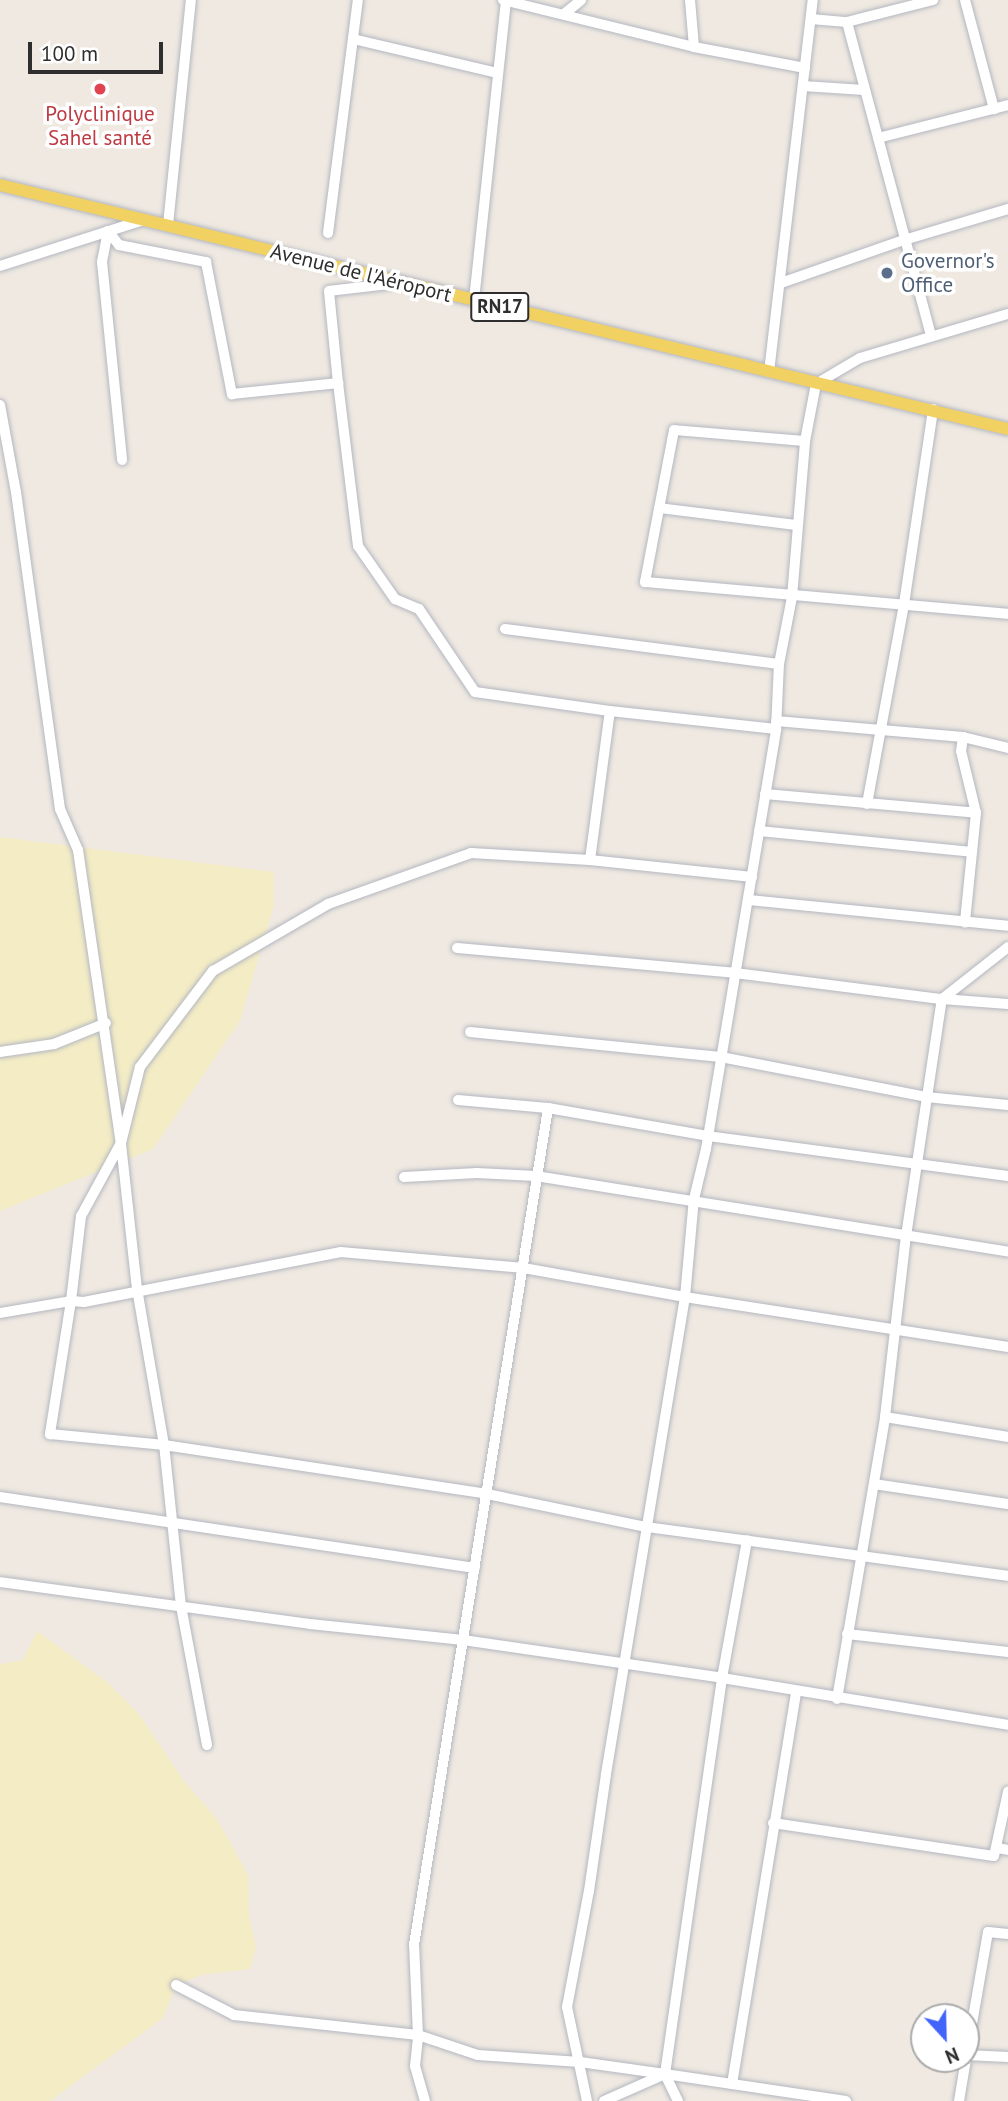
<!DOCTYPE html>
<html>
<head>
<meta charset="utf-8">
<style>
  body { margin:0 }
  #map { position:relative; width:1008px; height:2101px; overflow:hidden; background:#efe9e1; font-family:"PT Sans",sans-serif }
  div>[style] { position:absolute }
  .sand>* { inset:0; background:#f3ecc5 }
  .roads { filter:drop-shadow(0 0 2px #b4b7c1) drop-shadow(0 0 2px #b4b7c1) }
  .minor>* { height:10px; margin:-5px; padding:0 5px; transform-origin:5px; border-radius:5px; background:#fff }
  .major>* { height:12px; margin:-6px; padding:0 6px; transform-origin:6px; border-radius:6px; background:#f2d163 }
  .dots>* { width:19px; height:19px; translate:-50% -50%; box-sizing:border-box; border:4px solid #fff; border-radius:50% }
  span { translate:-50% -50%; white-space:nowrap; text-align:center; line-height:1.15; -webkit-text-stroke:7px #fff; paint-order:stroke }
  .shield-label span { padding:2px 5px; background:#fff; border:2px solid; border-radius:5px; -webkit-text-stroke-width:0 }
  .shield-label { font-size:19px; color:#2e2e2e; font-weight:700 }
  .health-label { font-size:21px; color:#be3a42 }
  .service-label { font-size:21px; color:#4e5e75 }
  .left { translate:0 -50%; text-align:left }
  .street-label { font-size:21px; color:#2e2e2e }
  .north { position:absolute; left:910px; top:2003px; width:70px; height:70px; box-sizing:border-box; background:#fff; border:2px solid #ababab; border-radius:50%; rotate:158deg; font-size:19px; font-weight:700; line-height:28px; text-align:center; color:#2e2e2e }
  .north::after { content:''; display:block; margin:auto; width:24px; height:32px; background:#4264fb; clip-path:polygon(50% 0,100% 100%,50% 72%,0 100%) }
  .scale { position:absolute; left:28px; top:42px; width:135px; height:32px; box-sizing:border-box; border:4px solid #2e2e2e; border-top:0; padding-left:9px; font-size:21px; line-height:24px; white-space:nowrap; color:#2e2e2e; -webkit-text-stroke:5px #fff; paint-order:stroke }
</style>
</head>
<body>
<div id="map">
  <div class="sand">
    <div style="clip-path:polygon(0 837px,274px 872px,274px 905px,240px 1021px,153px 1149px,0 1211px)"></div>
    <div style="clip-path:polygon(37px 1631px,107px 1682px,138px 1713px,183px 1780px,217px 1819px,248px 1875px,249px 1915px,256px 1947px,250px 1969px,201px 1975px,176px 1985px,163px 2018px,50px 2101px,0 2101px,0 1664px,23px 1660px)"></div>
  </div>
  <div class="roads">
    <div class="minor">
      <div style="left:503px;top:0;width:197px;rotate:13.8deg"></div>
      <div style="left:694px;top:47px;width:113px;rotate:10.7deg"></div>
      <div style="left:690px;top:0;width:47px;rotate:85.1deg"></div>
      <div style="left:965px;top:0;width:113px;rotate:75.1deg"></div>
      <div style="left:564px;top:14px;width:22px;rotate:-39deg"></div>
      <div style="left:811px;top:19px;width:36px;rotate:5deg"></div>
      <div style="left:847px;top:22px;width:89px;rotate:-14.3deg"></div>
      <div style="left:847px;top:22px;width:325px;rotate:75deg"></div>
      <div style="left:353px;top:39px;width:149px;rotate:13.2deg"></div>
      <div style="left:803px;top:86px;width:61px;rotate:3.8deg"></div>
      <div style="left:878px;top:138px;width:134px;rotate:-14.2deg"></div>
      <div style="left:168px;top:225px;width:226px;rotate:-84.2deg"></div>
      <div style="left:108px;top:231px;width:18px;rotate:52deg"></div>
      <div style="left:119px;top:245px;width:89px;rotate:11.1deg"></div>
      <div style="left:206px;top:262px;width:135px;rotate:78.9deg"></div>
      <div style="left:232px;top:394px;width:107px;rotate:-5.9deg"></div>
      <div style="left:338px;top:383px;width:164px;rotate:83deg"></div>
      <div style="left:358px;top:546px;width:65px;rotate:55.1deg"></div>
      <div style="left:395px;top:599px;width:26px;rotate:23deg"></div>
      <div style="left:419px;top:609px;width:100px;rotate:56deg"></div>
      <div style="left:475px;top:692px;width:136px;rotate:8deg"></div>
      <div style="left:610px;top:711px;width:167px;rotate:6.2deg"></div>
      <div style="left:108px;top:231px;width:32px;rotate:101deg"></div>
      <div style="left:102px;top:262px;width:199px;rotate:84.2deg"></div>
      <div style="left:328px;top:233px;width:235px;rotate:-82.7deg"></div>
      <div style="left:0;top:266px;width:150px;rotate:-17.8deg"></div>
      <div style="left:781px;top:283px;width:130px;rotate:-19.3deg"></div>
      <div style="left:904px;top:240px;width:109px;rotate:-16.6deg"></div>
      <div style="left:474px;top:300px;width:302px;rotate:-83.9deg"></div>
      <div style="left:769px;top:372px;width:375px;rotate:-83.3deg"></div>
      <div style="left:338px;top:383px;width:92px;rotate:-95.6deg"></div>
      <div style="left:329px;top:291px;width:68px;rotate:-6.7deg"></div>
      <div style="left:0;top:405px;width:88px;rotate:79.6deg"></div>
      <div style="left:16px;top:492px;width:320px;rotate:82.1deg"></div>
      <div style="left:60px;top:809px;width:45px;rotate:66.3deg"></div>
      <div style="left:78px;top:850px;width:296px;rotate:81.7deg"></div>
      <div style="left:121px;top:1143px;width:83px;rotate:118.7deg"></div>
      <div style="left:81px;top:1216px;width:86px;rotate:96.7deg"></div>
      <div style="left:71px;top:1301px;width:72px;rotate:170.4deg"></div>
      <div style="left:805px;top:441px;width:131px;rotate:-175.2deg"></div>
      <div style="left:674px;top:430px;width:155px;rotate:100.8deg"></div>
      <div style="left:645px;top:582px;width:364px;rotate:5deg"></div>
      <div style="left:659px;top:508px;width:137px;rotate:7.1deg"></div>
      <div style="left:505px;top:629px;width:276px;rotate:7.3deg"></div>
      <div style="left:776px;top:721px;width:188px;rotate:4.9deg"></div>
      <div style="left:963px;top:737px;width:46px;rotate:13.7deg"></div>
      <div style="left:963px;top:737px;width:14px;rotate:98deg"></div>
      <div style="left:961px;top:751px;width:64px;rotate:76.4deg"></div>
      <div style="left:765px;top:794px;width:212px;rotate:5.1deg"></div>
      <div style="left:976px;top:813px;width:110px;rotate:95.8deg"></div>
      <div style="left:867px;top:804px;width:203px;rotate:-79.5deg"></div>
      <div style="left:904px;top:604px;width:197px;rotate:-81.5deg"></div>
      <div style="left:759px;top:831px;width:214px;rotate:5.6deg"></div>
      <div style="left:590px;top:860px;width:163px;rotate:6deg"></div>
      <div style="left:749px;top:900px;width:260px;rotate:5.7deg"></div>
      <div style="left:457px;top:948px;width:279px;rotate:5.1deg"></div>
      <div style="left:735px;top:973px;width:209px;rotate:7.2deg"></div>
      <div style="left:942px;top:999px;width:66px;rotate:4.3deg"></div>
      <div style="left:470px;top:1032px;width:252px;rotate:5.7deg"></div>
      <div style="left:721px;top:1057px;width:209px;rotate:11deg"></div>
      <div style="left:926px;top:1097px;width:82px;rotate:5.6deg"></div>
      <div style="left:0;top:1052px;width:55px;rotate:-8.4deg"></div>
      <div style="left:54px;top:1044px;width:56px;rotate:-22deg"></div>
      <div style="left:458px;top:1100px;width:90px;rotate:5.1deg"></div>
      <div style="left:548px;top:1108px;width:162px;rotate:9.9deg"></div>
      <div style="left:708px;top:1136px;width:303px;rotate:7.6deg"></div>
      <div style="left:404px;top:1177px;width:73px;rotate:-3.1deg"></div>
      <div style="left:477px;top:1173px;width:59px;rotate:2.9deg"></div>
      <div style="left:536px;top:1176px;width:478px;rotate:9.1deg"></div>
      <div style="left:1008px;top:1347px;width:327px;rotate:-171.2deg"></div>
      <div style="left:685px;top:1297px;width:164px;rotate:-169.8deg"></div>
      <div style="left:524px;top:1268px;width:184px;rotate:-175deg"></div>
      <div style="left:341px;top:1252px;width:262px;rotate:169deg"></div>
      <div style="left:84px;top:1302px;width:13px;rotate:-176deg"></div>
      <div style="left:71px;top:1301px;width:135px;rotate:99deg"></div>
      <div style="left:50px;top:1434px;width:115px;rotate:5.5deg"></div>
      <div style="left:164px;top:1445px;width:327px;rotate:8.6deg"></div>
      <div style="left:487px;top:1494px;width:163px;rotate:11.7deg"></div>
      <div style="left:647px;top:1527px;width:364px;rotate:7.7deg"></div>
      <div style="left:885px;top:1417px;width:125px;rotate:9.2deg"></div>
      <div style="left:874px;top:1484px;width:135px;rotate:8.5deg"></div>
      <div style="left:0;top:1497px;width:480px;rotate:8.5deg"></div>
      <div style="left:0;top:1582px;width:313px;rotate:7.7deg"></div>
      <div style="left:310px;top:1624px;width:154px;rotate:6deg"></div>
      <div style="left:463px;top:1640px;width:262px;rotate:8.3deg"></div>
      <div style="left:722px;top:1678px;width:290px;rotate:9.3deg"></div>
      <div style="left:847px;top:1634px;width:162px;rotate:6.4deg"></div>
      <div style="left:837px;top:1699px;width:286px;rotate:-80.3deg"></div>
      <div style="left:885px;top:1417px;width:182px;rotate:-83.4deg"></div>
      <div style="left:906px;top:1236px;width:240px;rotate:-81.4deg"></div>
      <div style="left:942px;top:999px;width:84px;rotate:-38.2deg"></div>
      <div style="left:207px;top:1745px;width:141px;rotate:-100.6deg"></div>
      <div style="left:181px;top:1606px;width:162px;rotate:-96deg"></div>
      <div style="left:164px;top:1445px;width:158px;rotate:-99.8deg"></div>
      <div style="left:137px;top:1289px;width:147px;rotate:-96.3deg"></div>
      <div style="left:121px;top:1143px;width:78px;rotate:-76deg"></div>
      <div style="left:140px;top:1067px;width:121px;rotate:-52.8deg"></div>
      <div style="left:213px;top:971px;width:133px;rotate:-30.2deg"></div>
      <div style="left:328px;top:904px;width:152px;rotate:-19.6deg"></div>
      <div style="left:471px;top:853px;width:119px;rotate:3.4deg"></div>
      <div style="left:590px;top:860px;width:150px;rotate:-82.4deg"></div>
      <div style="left:773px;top:1823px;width:223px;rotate:8.5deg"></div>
      <div style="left:994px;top:1856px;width:66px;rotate:-77.7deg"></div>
      <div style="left:997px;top:1848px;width:11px;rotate:10deg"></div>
      <div style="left:176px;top:1985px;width:65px;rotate:27.3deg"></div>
      <div style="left:234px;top:2015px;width:185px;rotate:6.2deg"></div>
      <div style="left:418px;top:2035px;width:63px;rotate:18.4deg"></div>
      <div style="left:478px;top:2055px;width:102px;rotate:3.9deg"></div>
      <div style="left:580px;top:2062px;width:86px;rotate:8deg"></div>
      <div style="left:966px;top:2055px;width:42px;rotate:2.7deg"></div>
      <div style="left:966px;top:2058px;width:128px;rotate:-80.1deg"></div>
      <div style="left:988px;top:1932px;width:20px;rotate:6deg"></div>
      <div style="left:732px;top:2084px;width:397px;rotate:-80.7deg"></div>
      <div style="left:425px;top:2101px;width:36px;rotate:-106deg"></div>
      <div style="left:415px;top:2066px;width:31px;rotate:-84deg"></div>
      <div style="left:418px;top:2035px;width:90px;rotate:-92.5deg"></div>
      <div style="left:414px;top:1945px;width:848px;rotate:-80.9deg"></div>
      <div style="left:587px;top:2101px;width:96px;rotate:-102deg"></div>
      <div style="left:567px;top:2007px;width:118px;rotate:-79.3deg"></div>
      <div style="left:589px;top:1891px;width:118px;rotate:-81.7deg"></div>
      <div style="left:606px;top:1774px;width:483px;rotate:-80.6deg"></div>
      <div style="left:685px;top:1297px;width:98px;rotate:-84.8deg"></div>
      <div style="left:694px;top:1199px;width:51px;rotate:-76.5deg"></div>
      <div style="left:706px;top:1149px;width:426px;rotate:-80.5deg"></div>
      <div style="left:776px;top:729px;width:65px;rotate:-87.4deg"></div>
      <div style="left:779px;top:664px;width:68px;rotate:-79deg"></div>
      <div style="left:792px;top:597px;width:157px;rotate:-85.2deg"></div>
      <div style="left:805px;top:441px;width:58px;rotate:-79.1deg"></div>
      <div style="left:816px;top:384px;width:51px;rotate:-30.6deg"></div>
      <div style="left:860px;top:358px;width:154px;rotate:-16.6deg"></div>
      <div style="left:604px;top:2101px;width:67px;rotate:-23.9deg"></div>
      <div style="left:665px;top:2074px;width:183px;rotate:8.5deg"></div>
      <div style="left:678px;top:2101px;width:30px;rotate:-116deg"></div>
      <div style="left:665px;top:2074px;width:400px;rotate:-81.8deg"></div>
      <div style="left:722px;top:1678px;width:140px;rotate:-79.7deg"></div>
      <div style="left:959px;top:2101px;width:43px;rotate:-80.5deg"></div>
    </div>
    <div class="major">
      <div style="left:0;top:185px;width:1037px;rotate:13.61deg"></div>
    </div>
  </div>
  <div class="dots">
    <div style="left:100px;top:89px;background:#e0444e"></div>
    <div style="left:887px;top:273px;background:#5c6f8a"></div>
  </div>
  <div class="shield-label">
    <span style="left:500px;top:307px">RN17</span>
  </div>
  <div class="health-label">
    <span style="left:100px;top:126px">Polyclinique<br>Sahel santé</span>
  </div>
  <div class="service-label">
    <span class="left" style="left:901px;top:273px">Governor's<br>Office</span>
  </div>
  <div class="street-label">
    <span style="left:361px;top:273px;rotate:14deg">Avenue de l'Aéroport</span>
  </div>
  <div class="north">N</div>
  <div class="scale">100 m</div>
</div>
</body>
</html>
